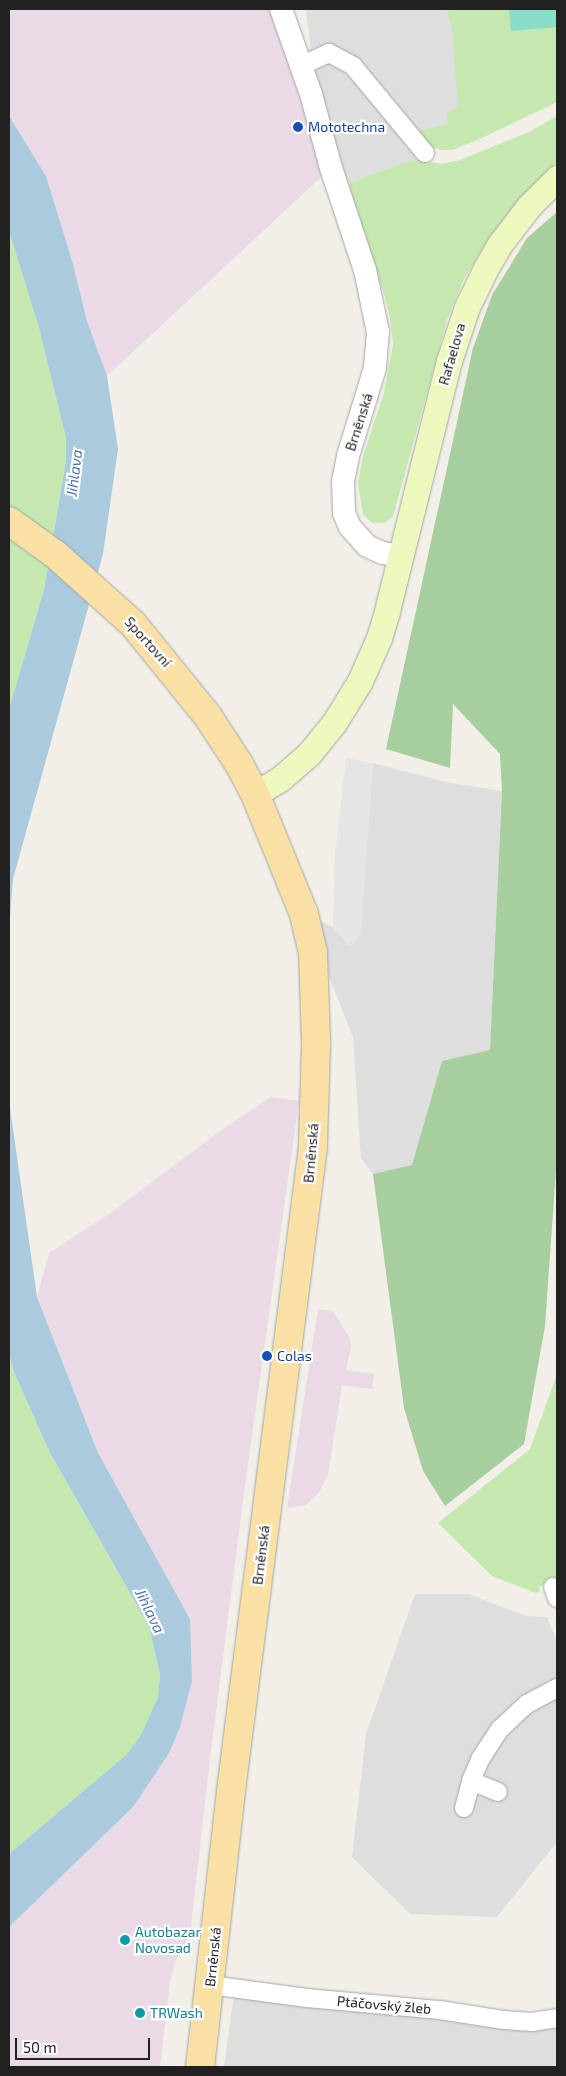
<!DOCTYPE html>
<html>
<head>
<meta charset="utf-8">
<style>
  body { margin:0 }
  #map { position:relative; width:566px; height:2076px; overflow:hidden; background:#f1efe8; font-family:"Exo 2",sans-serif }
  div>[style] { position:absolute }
  .residential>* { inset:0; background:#dfdede }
  .industrial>* { inset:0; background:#eadae5 }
  .grass>* { inset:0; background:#c4e8b0 }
  .forest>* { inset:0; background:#a6ce9e }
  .pitch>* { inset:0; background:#89dcc7 }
  .parking>* { inset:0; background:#e5e5e5 }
  .water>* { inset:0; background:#aacadd }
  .roads { filter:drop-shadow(0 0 1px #a5a5a5) drop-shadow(0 0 1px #a5a5a5) }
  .minor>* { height:18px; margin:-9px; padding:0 9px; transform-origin:9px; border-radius:9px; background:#fff }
  .tertiary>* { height:22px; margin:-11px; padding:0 11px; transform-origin:11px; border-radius:11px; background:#fff }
  .secondary>* { height:25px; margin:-12.5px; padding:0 12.5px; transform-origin:12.5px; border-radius:12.5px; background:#edf8bf }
  .primary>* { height:28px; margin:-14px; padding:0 14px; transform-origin:14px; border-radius:14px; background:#f9e0a5 }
  .dots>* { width:14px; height:14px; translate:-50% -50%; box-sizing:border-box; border:2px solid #fff; border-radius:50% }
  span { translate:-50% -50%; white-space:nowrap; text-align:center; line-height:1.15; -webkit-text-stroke:4.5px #fff; paint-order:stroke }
  .transit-label { font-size:14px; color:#164399 }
  .left { translate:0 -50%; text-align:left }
  .street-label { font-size:14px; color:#212121 }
  .culture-label { font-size:14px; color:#0d838f }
  .water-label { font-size:15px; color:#4f72ae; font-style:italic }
  .frame { position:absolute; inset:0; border:10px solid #212121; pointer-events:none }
  .scale { position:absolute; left:15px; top:2038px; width:135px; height:22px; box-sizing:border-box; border:2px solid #212121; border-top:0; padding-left:6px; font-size:15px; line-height:18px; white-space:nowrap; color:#212121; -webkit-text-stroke:4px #fff; paint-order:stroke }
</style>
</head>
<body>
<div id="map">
  <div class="residential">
    <div style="clip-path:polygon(306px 9px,557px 9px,415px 159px,348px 183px,314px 79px)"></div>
    <div style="clip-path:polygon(373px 763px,446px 782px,502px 791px,490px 1050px,442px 1061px,412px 1166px,373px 1174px,361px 1158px,353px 1037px,304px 914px,333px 927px,350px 946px,360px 934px)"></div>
    <div style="clip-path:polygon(415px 1594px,468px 1594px,527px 1616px,547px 1617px,557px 1641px,557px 1842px,497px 1917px,410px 1914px,352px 1857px,366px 1734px)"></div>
    <div style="clip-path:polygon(234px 1995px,557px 2024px,557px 2067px,224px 2067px)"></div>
  </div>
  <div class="industrial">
    <div style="clip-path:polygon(9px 9px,281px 9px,331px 168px,107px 376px,87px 321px,73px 264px,46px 176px,9px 116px)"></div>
    <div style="clip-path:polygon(271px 1097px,299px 1101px,245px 1485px,210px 1758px,190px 1935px,185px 1949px,175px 1961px,170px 1981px,160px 2067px,9px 2067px,9px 1927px,133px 1807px,180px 1727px,98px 1453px,37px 1297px,49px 1253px,109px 1214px,223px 1129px)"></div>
    <div style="clip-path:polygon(318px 1309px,333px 1311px,350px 1339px,351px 1347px,346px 1370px,374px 1374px,372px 1389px,342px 1385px,328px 1475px,319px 1493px,306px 1505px,287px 1508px)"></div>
  </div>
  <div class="grass">
    <div style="clip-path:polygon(447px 9px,557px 9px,557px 102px,480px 139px,452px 150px,442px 150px,427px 146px,414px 132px,448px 124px,447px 113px,458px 107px,452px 30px)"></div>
    <div style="clip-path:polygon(557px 116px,557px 162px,518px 200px,487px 241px,464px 279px,447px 320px,393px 517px,384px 523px,373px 523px,363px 515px,358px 483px,363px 456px,384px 393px,393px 344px,390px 318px,384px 294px,348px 183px,415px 159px,442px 164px,460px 160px,531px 131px)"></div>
    <div style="clip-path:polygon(9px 231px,39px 328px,66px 438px,66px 461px,44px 590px,9px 709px)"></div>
    <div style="clip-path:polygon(9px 1354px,14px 1372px,49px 1451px,149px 1626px,160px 1675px,158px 1697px,141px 1735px,126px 1755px,9px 1854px)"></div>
    <div style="clip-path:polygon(557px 1374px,557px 1580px,539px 1587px,540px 1591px,536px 1593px,492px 1576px,438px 1523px,530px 1449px)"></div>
  </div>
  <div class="forest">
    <div style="clip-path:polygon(557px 212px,557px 1156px,545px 1326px,524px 1444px,445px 1506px,423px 1471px,404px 1408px,373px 1174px,412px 1165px,442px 1061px,490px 1050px,502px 791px,500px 754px,453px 704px,450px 768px,386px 749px,473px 348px,492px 295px,527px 238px)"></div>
  </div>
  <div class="pitch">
    <div style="clip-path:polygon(509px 9px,557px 9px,557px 27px,511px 31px)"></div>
  </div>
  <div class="parking">
    <div style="clip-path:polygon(346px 758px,373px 763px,361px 934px,351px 946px,333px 927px,335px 855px)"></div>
  </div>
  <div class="water">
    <div style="clip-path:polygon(9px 116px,46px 176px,73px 264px,87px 321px,107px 376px,118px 449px,103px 554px,13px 879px,9px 929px,9px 709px,44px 590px,66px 461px,66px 438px,39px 328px,9px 231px)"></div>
    <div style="clip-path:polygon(9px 1101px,37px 1297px,98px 1453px,190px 1619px,192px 1681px,180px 1727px,169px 1753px,133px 1807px,9px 1927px,9px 1854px,126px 1755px,141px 1735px,158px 1697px,160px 1675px,149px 1626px,49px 1451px,14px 1372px,9px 1354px)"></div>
  </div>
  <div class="roads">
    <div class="minor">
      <div style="left:301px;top:66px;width:31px;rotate:-25deg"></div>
      <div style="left:329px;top:53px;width:27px;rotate:28deg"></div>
      <div style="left:353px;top:66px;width:113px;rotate:50.4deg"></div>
      <div style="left:553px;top:1587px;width:12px;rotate:70deg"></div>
      <div style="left:471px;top:1781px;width:29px;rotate:22deg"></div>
      <div style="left:464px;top:1808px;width:28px;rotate:-75deg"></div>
      <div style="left:471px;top:1781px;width:25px;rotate:-67deg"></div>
      <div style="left:481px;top:1758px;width:35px;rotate:-57deg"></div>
      <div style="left:500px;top:1729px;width:37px;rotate:-43deg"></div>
      <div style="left:527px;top:1704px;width:34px;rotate:-28deg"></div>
      <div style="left:210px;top:1985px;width:98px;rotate:7.6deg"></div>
      <div style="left:307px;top:1998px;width:134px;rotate:5.2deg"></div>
      <div style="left:440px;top:2010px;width:65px;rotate:8.9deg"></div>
      <div style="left:504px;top:2020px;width:28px;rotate:4deg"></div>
      <div style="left:532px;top:2022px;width:25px;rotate:-9deg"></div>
    </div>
    <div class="tertiary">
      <div style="left:281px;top:9px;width:90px;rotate:70.6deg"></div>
      <div style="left:311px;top:94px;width:77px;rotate:74.9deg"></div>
      <div style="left:331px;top:168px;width:108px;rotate:71.6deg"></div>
      <div style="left:365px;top:270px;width:63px;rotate:78.2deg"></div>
      <div style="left:378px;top:332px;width:36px;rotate:95deg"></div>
      <div style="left:375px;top:368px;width:92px;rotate:107.1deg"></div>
      <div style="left:348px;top:456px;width:25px;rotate:101deg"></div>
      <div style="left:343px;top:481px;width:32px;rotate:88deg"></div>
      <div style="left:344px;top:513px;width:15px;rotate:67deg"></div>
      <div style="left:350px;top:527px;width:25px;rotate:48deg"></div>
      <div style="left:367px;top:546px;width:17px;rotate:24deg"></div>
      <div style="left:383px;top:553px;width:18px;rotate:9deg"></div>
    </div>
    <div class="secondary">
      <div style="left:255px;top:794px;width:29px;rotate:-31deg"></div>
      <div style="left:280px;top:779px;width:37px;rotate:-41deg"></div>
      <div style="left:308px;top:755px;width:41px;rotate:-50.9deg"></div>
      <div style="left:334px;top:723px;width:49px;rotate:-58.2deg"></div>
      <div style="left:360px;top:681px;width:47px;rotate:-66.2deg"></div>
      <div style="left:379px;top:638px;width:28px;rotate:-73deg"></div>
      <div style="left:387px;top:611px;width:258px;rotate:-76.1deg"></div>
      <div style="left:449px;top:361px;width:57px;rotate:-71.6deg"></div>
      <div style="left:467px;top:307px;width:43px;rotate:-64deg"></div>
      <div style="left:486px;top:268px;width:28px;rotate:-60deg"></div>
      <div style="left:500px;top:244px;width:48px;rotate:-52.7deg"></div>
      <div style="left:529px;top:206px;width:40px;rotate:-45deg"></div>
    </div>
    <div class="primary">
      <div style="left:9px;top:521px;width:57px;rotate:35.7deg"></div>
      <div style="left:55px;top:554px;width:105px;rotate:41.9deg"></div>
      <div style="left:133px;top:624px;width:117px;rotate:50.9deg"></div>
      <div style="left:207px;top:715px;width:59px;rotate:56.9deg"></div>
      <div style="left:239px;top:764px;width:34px;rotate:62deg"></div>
      <div style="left:255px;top:794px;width:130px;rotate:67.8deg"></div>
      <div style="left:304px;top:914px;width:39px;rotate:77deg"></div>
      <div style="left:313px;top:952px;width:91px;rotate:88.1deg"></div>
      <div style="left:316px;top:1043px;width:104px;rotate:91.7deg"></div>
      <div style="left:313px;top:1147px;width:649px;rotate:97.26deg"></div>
      <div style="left:231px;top:1791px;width:278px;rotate:96.4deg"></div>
    </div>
  </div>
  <div class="dots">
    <div style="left:298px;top:127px;background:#1a4fb4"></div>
    <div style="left:267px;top:1356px;background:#1a4fb4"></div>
    <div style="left:125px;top:1940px;background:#0f9aa8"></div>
    <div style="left:140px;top:2013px;background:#0f9aa8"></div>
  </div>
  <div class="transit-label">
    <span class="left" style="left:308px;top:127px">Mototechna</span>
    <span class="left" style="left:277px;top:1356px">Colas</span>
  </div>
  <div class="street-label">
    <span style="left:452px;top:354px;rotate:-74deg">Rafaelova</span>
    <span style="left:359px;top:422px;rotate:-72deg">Brněnská</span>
    <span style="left:148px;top:642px;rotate:48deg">Sportovní</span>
    <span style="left:311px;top:1153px;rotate:-85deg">Brněnská</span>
    <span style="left:261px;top:1555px;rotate:-83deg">Brněnská</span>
    <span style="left:213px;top:1957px;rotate:-84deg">Brněnská</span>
    <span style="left:384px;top:2005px;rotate:5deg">Ptáčovský žleb</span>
  </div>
  <div class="culture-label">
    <span class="left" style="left:135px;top:1940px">Autobazar<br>Novosad</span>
    <span class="left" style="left:150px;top:2013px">TRWash</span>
  </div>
  <div class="water-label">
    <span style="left:74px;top:473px;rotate:-83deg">Jihlava</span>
    <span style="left:150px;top:1611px;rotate:64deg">Jihlava</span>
  </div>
  <div class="frame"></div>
  <div class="scale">50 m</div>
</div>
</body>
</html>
